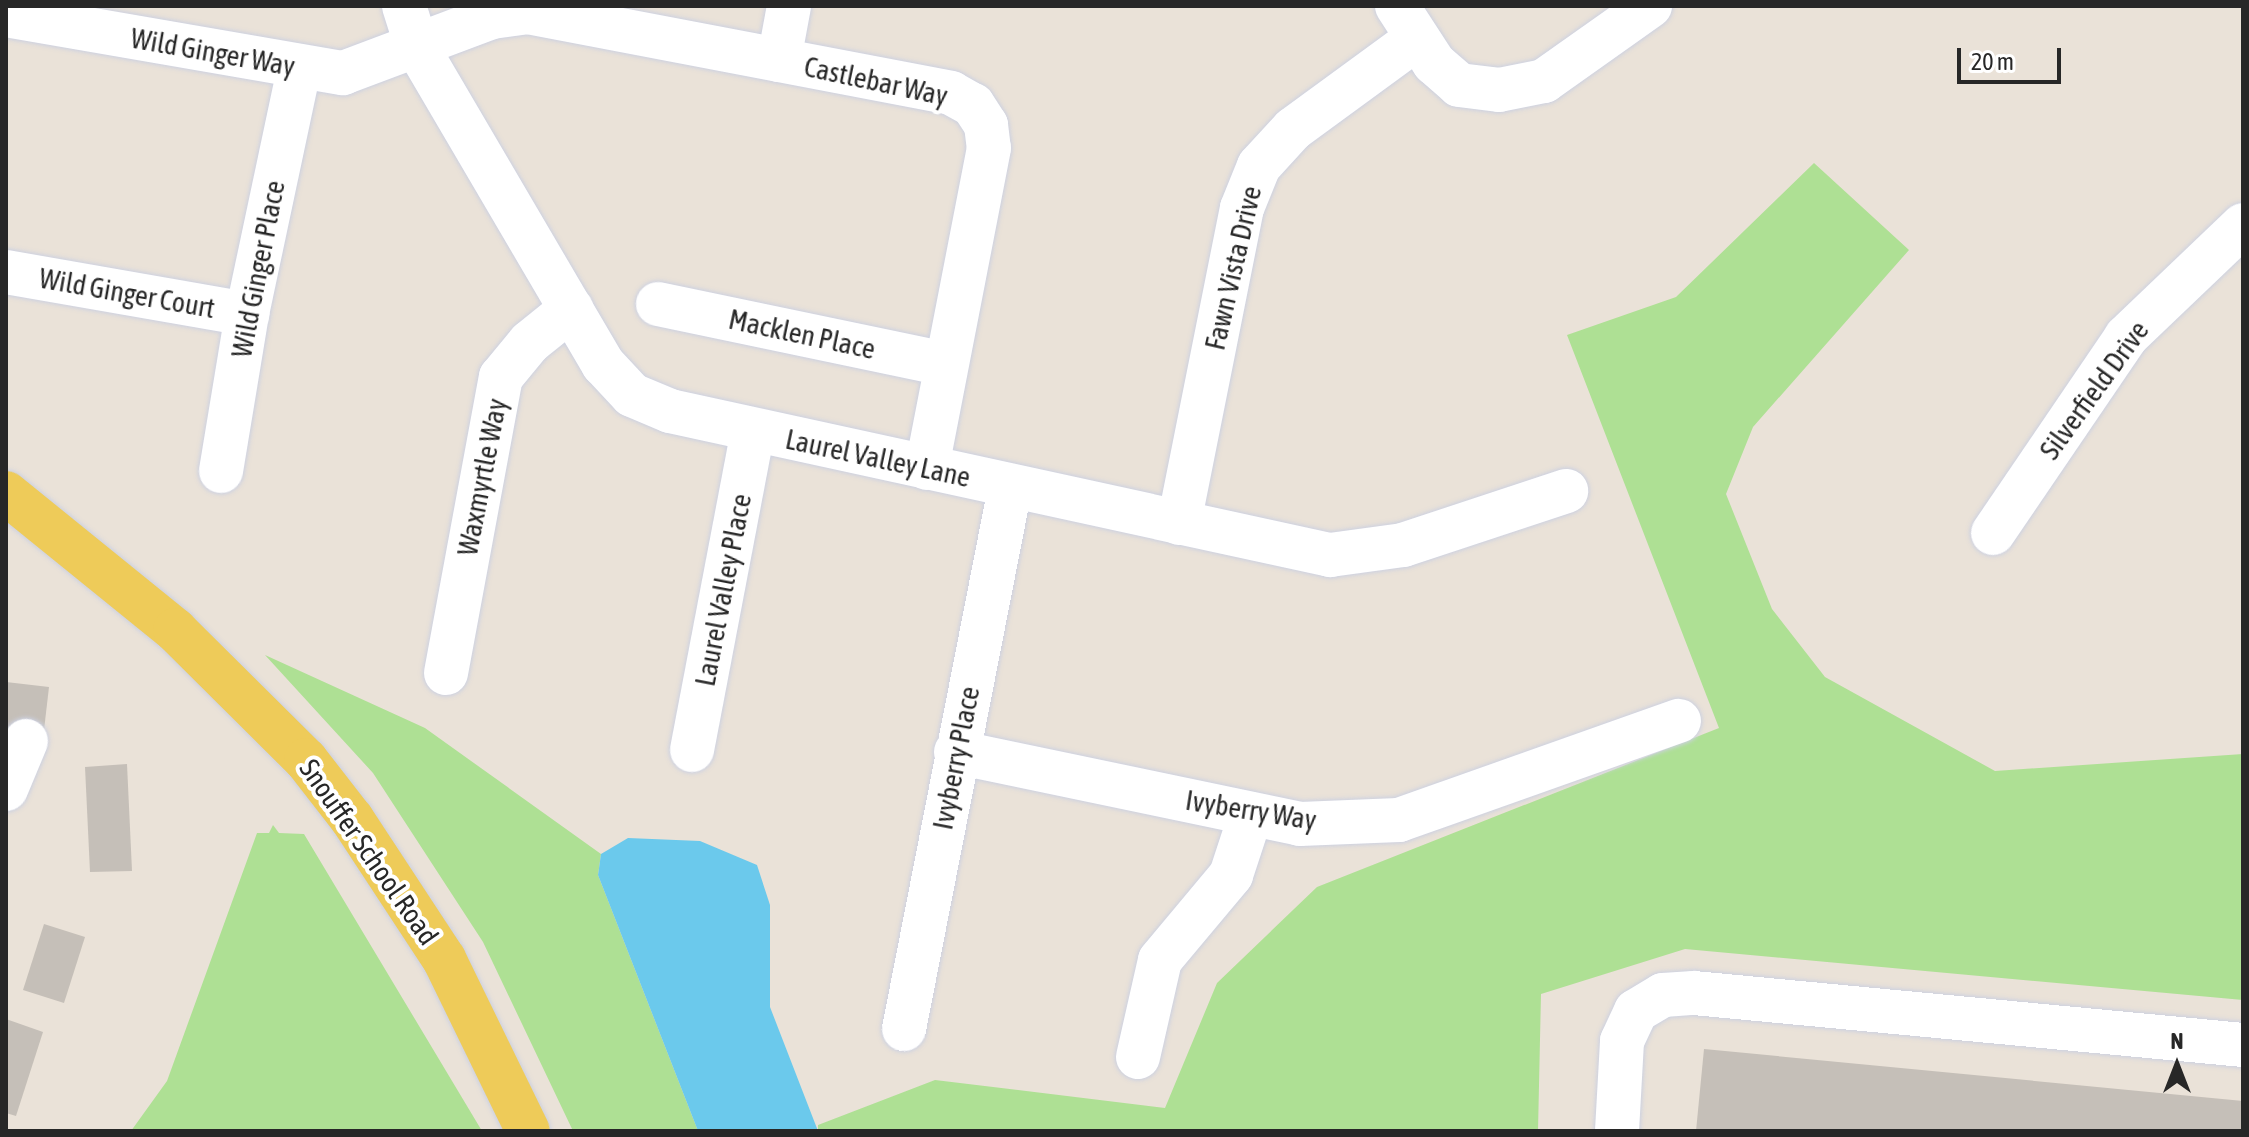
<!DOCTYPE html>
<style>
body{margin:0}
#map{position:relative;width:2249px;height:1137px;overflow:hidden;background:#eae2d8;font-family:"Asap Condensed",sans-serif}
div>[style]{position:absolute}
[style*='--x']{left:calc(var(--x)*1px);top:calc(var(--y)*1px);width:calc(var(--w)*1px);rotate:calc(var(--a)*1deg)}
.green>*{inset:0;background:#aee094}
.water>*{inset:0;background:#6bc9ec}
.building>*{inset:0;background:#c5bfb8}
.roads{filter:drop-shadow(0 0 2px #cdd1e0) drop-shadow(0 0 2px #cdd1e0)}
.minor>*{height:44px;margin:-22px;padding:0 22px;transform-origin:22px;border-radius:22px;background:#fff}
.major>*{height:44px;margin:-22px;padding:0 22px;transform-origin:22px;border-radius:22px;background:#eecb59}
span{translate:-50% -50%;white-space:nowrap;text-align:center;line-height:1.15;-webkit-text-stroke:8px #fff;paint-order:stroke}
.street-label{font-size:28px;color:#272727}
.frame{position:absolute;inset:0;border:8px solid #272727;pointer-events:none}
.north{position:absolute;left:2137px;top:1025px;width:80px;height:80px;-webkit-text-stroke:6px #fff;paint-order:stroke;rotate:0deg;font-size:22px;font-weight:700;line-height:32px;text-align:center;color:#272727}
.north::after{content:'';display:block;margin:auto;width:28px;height:36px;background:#272727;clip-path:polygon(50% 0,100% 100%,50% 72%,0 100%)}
.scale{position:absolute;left:1957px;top:48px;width:104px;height:36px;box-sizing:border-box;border:4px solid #272727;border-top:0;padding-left:10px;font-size:24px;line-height:28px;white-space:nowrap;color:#272727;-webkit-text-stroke:6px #fff;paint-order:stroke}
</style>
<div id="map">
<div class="green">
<i style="clip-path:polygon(1814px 163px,1909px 250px,1753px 427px,1726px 494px,1772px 609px,1825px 677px,1995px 771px,2243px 754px,2243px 1000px,1685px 949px,1541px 994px,1538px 1131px,818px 1131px,818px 1125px,935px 1080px,1165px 1108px,1217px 983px,1317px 887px,1719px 728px,1567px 335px,1676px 297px)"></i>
<i style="clip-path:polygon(265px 655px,425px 728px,601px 854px,598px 875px,698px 1131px,573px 1131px,483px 942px,373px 773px)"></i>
<i style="clip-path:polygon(273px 825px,279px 833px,304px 834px,482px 1131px,131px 1131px,167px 1081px,257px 833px,269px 833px)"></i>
</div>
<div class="water">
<i style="clip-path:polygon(628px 838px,700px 841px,757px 865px,770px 905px,770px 1007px,818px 1131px,698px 1131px,598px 875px,601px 854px)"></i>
</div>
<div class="building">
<i style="clip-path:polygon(6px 682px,49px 687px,44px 730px,6px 726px)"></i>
<i style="clip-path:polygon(127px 764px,132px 871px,90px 872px,85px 767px)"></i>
<i style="clip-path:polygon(44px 924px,85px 937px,64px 1003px,23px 990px)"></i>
<i style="clip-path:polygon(6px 1019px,43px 1032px,16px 1116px,6px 1113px)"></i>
<i style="clip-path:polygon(1704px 1049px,2243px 1101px,2243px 1131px,1696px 1131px)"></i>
</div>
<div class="roads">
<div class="minor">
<i style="--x:404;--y:6;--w:43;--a:72.4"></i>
<i style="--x:417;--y:47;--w:368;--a:59.6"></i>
<i style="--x:603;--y:364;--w:42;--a:46.9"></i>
<i style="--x:632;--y:395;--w:41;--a:22.8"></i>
<i style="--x:670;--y:411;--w:676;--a:12.31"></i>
<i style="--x:1330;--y:555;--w:74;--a:-7.8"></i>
<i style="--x:1403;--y:545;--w:172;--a:-18.3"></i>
<i style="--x:1397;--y:6;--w:68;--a:57"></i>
<i style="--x:1434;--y:63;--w:33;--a:41"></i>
<i style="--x:1459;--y:85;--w:40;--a:7.1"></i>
<i style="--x:1499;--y:90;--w:46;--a:-11.3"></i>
<i style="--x:1544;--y:81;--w:130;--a:-35.3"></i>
<i style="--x:6;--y:15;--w:342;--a:9.8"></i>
<i style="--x:343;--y:73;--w:159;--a:-20.6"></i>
<i style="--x:492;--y:17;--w:35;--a:-8"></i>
<i style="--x:527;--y:12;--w:432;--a:10.8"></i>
<i style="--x:951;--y:93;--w:25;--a:29"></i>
<i style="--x:973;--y:105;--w:24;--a:57"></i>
<i style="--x:986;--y:125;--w:23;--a:83"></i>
<i style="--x:989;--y:148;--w:326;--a:101"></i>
<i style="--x:779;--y:60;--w:55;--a:-79.5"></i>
<i style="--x:6;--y:272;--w:245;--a:9.9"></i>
<i style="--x:658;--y:304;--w:294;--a:11.8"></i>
<i style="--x:221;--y:471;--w:159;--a:-80.6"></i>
<i style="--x:247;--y:314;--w:250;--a:-78"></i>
<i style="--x:1179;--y:523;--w:321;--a:-78.7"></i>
<i style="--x:1242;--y:208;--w:45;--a:-68"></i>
<i style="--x:1259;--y:166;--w:50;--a:-47.4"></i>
<i style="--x:1293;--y:129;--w:152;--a:-36.2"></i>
<i style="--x:1993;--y:533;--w:237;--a:-55.8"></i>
<i style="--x:2126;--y:337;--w:162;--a:-43.7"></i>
<i style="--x:446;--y:673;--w:301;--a:-79.5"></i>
<i style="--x:501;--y:377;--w:45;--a:-50.4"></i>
<i style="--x:530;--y:342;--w:53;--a:-38.8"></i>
<i style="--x:692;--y:750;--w:325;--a:-79.2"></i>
<i style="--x:956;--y:752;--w:351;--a:11.8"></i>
<i style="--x:1300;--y:824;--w:99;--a:-2.3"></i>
<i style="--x:1399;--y:820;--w:297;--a:-19.5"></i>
<i style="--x:6;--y:789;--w:52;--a:-67.4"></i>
<i style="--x:904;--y:1029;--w:551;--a:-78.91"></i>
<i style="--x:1138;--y:1057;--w:99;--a:-77.2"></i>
<i style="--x:1160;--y:960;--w:111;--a:-50.1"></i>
<i style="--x:1231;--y:875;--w:64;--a:-71.8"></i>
<i style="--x:1617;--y:1131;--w:90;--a:-86.8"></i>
<i style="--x:1622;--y:1041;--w:33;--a:-65"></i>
<i style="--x:1636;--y:1011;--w:31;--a:-31"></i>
<i style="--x:1663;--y:995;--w:31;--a:-4"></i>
<i style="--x:1694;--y:993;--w:551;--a:5.41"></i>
</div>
<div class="major">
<i style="--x:6;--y:493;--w:218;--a:39"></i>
<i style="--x:175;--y:630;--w:185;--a:44.8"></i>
<i style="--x:306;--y:760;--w:75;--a:52.1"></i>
<i style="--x:352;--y:819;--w:168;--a:56.7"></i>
<i style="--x:444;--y:959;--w:191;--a:64"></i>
</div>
</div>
<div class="street-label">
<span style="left:213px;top:52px;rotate:10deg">Wild Ginger Way</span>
<span style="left:876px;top:81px;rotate:12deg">Castlebar Way</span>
<span style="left:1233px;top:268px;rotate:-77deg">Fawn Vista Drive</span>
<span style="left:258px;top:269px;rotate:-79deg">Wild Ginger Place</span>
<span style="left:127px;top:293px;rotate:10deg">Wild Ginger Court</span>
<span style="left:802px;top:334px;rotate:12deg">Macklen Place</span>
<span style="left:2094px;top:390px;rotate:-54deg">Silverfield Drive</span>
<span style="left:878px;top:458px;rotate:12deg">Laurel Valley Lane</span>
<span style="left:482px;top:477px;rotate:-79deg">Waxmyrtle Way</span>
<span style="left:723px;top:590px;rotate:-79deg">Laurel Valley Place</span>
<span style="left:956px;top:758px;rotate:-79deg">Ivyberry Place</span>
<span style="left:1251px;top:810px;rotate:9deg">Ivyberry Way</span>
<span style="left:369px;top:852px;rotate:55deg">Snouffer School Road</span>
</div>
<div class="frame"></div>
<div class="north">N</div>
<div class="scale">20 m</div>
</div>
